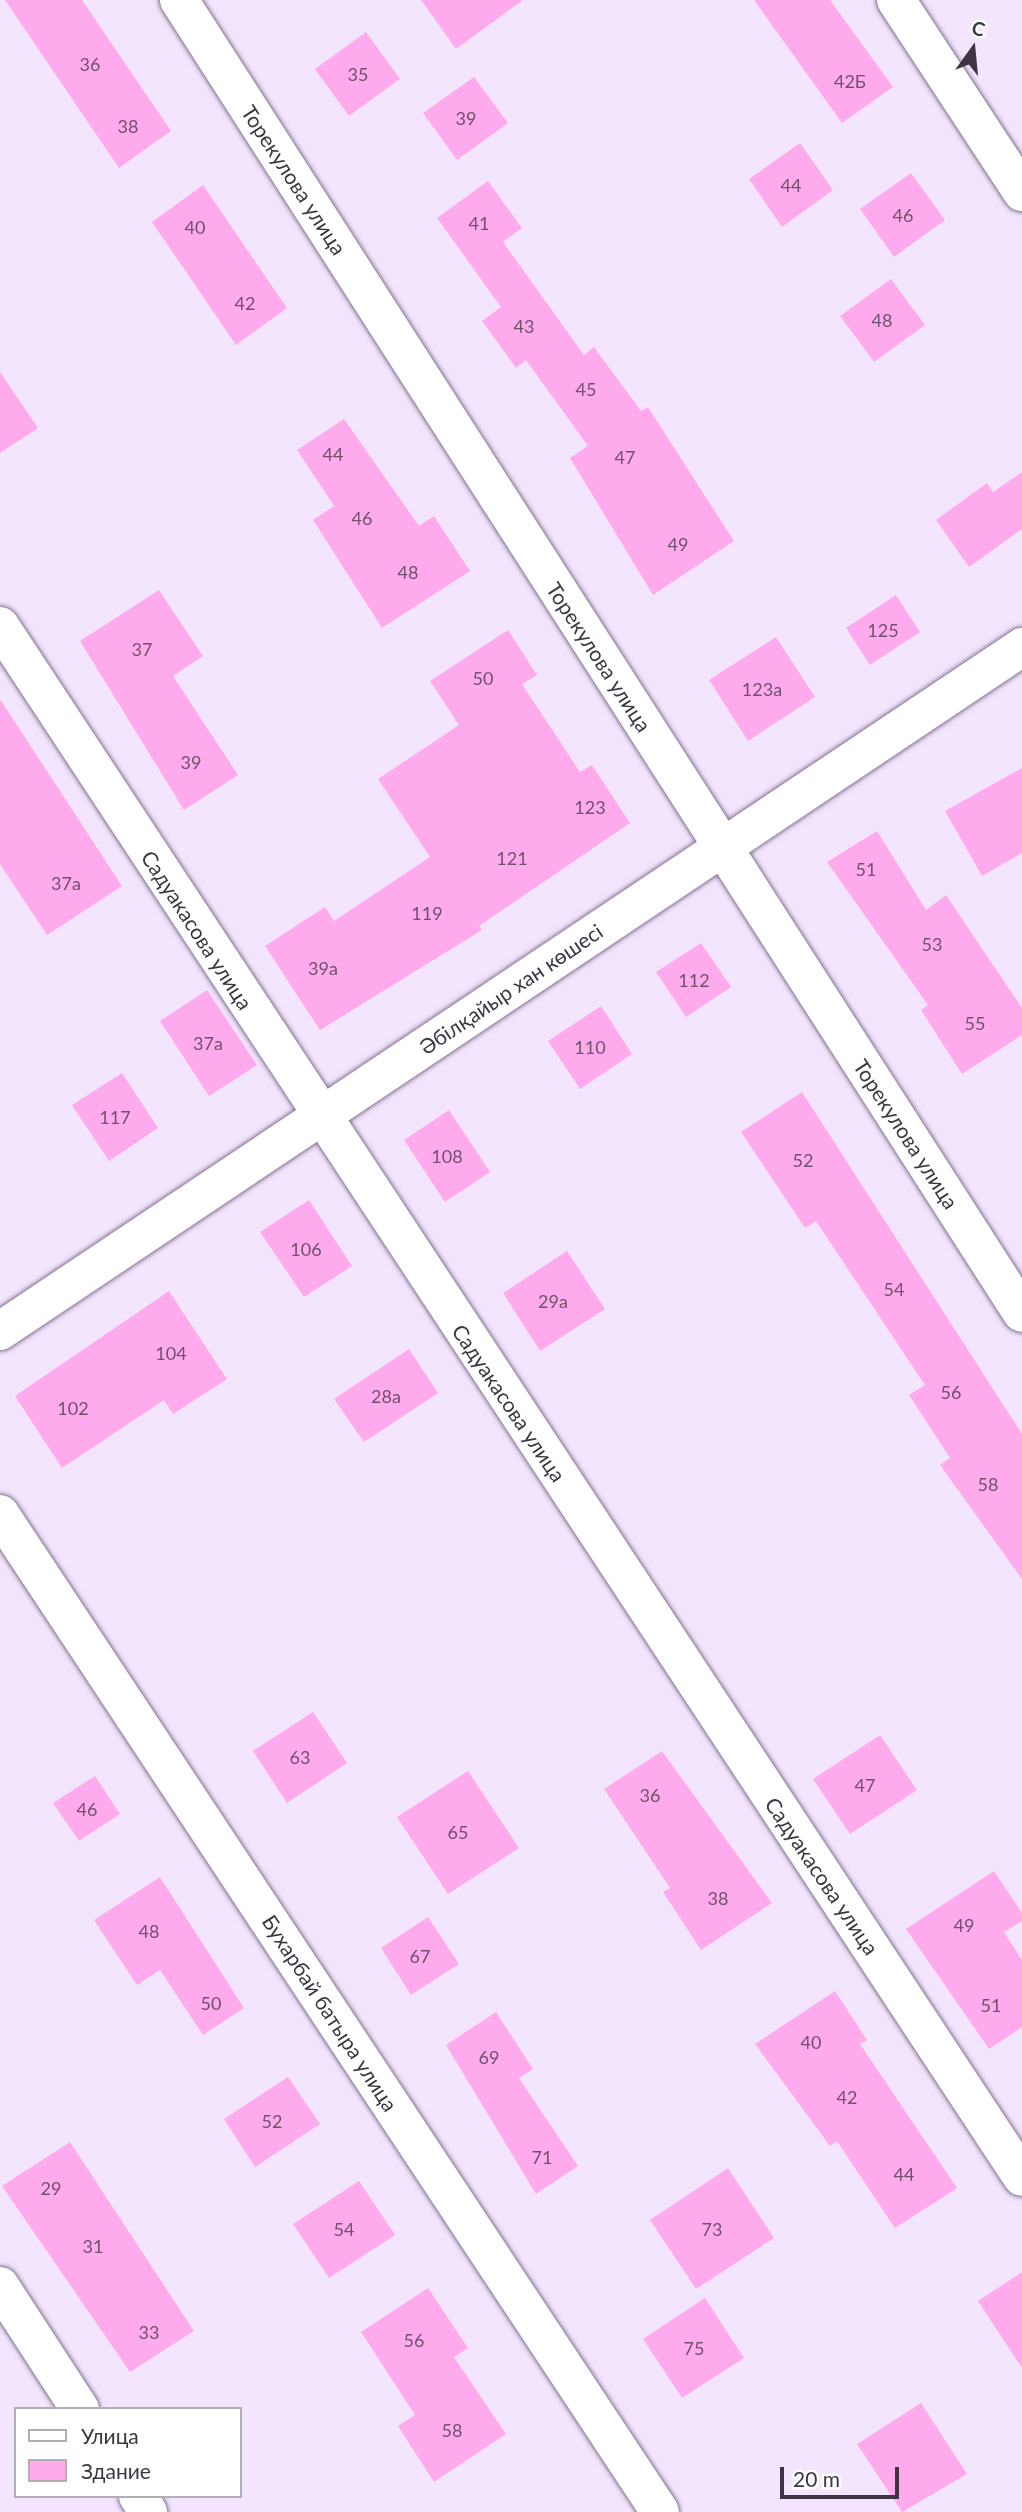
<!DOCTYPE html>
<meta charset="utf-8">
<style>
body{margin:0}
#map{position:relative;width:1022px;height:2512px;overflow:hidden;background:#f3e5fe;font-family:Lato,sans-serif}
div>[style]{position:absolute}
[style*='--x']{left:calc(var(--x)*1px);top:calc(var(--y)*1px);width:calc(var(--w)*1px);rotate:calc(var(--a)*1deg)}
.building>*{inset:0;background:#ffaaec}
.roads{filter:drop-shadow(0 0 2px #83738f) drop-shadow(0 0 2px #83738f)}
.street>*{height:38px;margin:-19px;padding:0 19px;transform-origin:19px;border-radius:19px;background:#fff}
span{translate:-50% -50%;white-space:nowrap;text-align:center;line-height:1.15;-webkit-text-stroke:5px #fff;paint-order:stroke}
.number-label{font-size:18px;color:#6e536c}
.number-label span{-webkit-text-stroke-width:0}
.street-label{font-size:21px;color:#3d3642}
.legend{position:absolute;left:14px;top:2407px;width:228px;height:91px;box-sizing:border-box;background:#fff;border:2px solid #b1afb3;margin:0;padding:9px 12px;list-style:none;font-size:21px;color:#3d3642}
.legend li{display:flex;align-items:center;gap:14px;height:35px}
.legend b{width:35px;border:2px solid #b1afb3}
.north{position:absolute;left:938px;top:14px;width:70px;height:70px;-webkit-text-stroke:5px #fff;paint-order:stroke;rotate:15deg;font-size:19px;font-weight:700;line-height:28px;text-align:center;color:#3d3642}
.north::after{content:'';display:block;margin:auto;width:24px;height:32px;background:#3d3642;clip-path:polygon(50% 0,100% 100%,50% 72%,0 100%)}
.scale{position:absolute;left:780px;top:2467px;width:119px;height:32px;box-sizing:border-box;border:4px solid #3d3642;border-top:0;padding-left:9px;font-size:21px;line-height:24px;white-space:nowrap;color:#3d3642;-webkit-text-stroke:5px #fff;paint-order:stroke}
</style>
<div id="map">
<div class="building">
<i style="clip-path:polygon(5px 0,82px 0,171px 131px,119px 168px)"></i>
<i style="clip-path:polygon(421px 0,523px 0,456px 49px)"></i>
<i style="clip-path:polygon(754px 0,830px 0,893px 87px,842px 123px)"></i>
<i style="clip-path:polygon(366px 32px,400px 79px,349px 116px,315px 69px)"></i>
<i style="clip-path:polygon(474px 77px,508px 123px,457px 160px,423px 113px)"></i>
<i style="clip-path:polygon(800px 143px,833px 190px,782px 227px,749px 179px)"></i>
<i style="clip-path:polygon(911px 173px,945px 220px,894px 257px,860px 209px)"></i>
<i style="clip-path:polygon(488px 181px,522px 228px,503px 242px,584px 355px,594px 347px,641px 411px,648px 407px,734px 541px,653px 595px,570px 458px,588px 446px,526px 360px,516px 368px,482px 321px,501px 307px,437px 218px)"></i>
<i style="clip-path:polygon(203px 185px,287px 308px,236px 345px,152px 222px)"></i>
<i style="clip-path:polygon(891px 279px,925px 325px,874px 362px,840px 316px)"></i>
<i style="clip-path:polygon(0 372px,38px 428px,0 453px)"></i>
<i style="clip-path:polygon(344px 419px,419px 526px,434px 516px,470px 571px,382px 628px,313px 520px,334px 506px,297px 450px)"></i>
<i style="clip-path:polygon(1022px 472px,1022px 529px,969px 567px,936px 520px,987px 483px,993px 492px)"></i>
<i style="clip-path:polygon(159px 590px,203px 656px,173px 676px,238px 775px,184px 810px,80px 641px)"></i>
<i style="clip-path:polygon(896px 595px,920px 632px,870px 665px,846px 628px)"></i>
<i style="clip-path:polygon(508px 630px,537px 675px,522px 684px,580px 772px,592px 765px,630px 823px,479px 926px,482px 930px,320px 1030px,265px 946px,325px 907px,334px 921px,430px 857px,378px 779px,459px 725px,430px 681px)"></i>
<i style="clip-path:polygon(776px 637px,815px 697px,748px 741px,709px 680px)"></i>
<i style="clip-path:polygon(0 699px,122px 886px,47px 935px,0 864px)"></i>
<i style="clip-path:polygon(1022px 768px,1022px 853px,982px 876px,945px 811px)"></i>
<i style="clip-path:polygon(877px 831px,926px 910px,946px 895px,1022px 1008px,1022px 1035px,962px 1074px,921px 1010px,928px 1005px,827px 862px)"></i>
<i style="clip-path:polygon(701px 943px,731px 987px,686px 1017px,656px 972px)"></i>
<i style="clip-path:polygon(207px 990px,257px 1065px,209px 1096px,160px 1021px)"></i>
<i style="clip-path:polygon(601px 1006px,632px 1054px,580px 1089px,548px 1041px)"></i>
<i style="clip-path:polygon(122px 1073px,158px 1128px,109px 1161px,72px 1105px)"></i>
<i style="clip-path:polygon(802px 1092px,1022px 1434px,1022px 1579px,940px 1465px,950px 1458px,909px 1395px,925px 1385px,816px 1221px,805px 1228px,741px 1132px)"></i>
<i style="clip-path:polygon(449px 1110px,490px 1172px,445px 1202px,404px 1140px)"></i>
<i style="clip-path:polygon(309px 1200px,352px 1266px,304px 1297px,260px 1232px)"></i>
<i style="clip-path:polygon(567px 1251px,605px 1309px,540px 1351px,503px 1293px)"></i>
<i style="clip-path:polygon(169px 1291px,227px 1379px,173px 1414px,164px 1400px,62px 1468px,15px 1396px)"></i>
<i style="clip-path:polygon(409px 1349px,438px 1393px,364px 1442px,334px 1399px)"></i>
<i style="clip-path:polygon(313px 1712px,347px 1763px,287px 1803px,253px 1751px)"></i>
<i style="clip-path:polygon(880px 1735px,917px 1790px,850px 1834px,813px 1779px)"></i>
<i style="clip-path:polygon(662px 1751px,772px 1903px,701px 1950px,663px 1892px,670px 1888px,604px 1789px)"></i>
<i style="clip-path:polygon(468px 1771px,519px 1848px,448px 1894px,397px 1817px)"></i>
<i style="clip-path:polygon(95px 1776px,120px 1814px,79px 1841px,53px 1803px)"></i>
<i style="clip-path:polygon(994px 1871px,1022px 1913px,1022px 1921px,1004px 1932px,1022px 1960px,1022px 2027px,989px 2049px,906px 1929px)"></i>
<i style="clip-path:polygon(160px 1877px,244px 2008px,203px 2035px,160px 1970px,137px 1985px,94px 1920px)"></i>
<i style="clip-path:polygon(428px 1917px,459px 1964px,411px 1995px,381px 1948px)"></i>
<i style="clip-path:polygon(835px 1991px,867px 2040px,860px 2044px,957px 2188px,895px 2228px,837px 2141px,830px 2146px,755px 2044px)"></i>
<i style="clip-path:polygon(496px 2012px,533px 2069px,519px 2078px,578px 2166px,536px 2194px,446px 2045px)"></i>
<i style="clip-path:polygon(288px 2077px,320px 2124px,255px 2167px,224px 2119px)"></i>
<i style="clip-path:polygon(70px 2142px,194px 2331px,130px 2372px,2px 2186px)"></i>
<i style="clip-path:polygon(728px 2168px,774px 2238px,696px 2289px,650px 2220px)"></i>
<i style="clip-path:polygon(359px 2181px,395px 2235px,329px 2278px,293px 2224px)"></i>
<i style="clip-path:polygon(1022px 2272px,1022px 2368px,978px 2301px)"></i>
<i style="clip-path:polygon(428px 2288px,468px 2348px,454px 2357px,506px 2434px,434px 2482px,398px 2426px,415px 2415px,361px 2332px)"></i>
<i style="clip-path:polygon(705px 2298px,744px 2358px,682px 2398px,643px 2339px)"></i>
<i style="clip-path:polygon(921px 2403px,967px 2474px,902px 2512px,857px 2444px)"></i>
</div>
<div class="roads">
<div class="street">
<i style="--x:179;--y:0;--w:1560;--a:57.3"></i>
<i style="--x:896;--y:0;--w:230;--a:56.7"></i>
<i style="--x:0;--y:626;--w:1857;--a:56.62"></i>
<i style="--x:0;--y:1331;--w:1230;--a:-33.79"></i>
<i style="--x:0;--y:1514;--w:1196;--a:56.52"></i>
<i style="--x:0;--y:2286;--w:147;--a:57"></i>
<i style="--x:138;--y:2496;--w:19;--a:58"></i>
</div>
</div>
<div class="number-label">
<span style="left:90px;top:64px">36</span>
<span style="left:358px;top:74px">35</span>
<span style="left:850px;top:81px">42Б</span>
<span style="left:466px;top:118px">39</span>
<span style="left:128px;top:126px">38</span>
<span style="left:791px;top:185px">44</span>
<span style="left:903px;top:215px">46</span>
<span style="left:479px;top:223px">41</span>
<span style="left:195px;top:227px">40</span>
<span style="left:245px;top:303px">42</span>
<span style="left:882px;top:320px">48</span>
<span style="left:524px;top:326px">43</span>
<span style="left:586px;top:389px">45</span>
<span style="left:333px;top:454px">44</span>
<span style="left:625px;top:457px">47</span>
<span style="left:362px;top:518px">46</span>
<span style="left:678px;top:544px">49</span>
<span style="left:408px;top:572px">48</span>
<span style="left:883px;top:630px">125</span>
<span style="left:142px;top:649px">37</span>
<span style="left:483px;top:678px">50</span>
<span style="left:762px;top:689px">123а</span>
<span style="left:191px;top:762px">39</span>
<span style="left:590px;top:807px">123</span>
<span style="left:512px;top:858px">121</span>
<span style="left:866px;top:869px">51</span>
<span style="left:66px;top:883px">37а</span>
<span style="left:427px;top:913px">119</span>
<span style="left:932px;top:944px">53</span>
<span style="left:323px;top:968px">39а</span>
<span style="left:694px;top:980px">112</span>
<span style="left:975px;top:1023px">55</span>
<span style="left:208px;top:1043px">37а</span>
<span style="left:590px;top:1047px">110</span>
<span style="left:115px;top:1117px">117</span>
<span style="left:447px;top:1156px">108</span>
<span style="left:803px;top:1160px">52</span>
<span style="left:306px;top:1249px">106</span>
<span style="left:894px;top:1289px">54</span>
<span style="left:553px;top:1301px">29а</span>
<span style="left:171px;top:1353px">104</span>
<span style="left:951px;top:1392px">56</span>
<span style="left:386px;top:1396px">28а</span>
<span style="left:73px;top:1408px">102</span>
<span style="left:988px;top:1484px">58</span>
<span style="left:300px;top:1757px">63</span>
<span style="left:865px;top:1785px">47</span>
<span style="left:650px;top:1795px">36</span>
<span style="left:87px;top:1809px">46</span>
<span style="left:458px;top:1832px">65</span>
<span style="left:718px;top:1898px">38</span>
<span style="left:964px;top:1925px">49</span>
<span style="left:149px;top:1931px">48</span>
<span style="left:420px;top:1956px">67</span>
<span style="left:211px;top:2003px">50</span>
<span style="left:991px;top:2005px">51</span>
<span style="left:811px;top:2042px">40</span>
<span style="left:489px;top:2057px">69</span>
<span style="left:847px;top:2097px">42</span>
<span style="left:272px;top:2121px">52</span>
<span style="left:542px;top:2157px">71</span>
<span style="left:904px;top:2174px">44</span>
<span style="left:51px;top:2188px">29</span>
<span style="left:344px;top:2229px">54</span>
<span style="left:712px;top:2229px">73</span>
<span style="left:93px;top:2246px">31</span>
<span style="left:149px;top:2332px">33</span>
<span style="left:414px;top:2340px">56</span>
<span style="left:694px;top:2348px">75</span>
<span style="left:452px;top:2430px">58</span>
</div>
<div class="street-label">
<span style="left:294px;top:180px;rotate:57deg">Торекулова улица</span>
<span style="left:599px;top:657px;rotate:57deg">Торекулова улица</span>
<span style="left:197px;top:930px;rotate:57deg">Садуакасова улица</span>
<span style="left:511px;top:989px;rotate:-34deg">Әбілқайыр хан көшесі</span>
<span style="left:906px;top:1134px;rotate:57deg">Торекулова улица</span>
<span style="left:509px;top:1403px;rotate:56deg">Садуакасова улица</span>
<span style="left:822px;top:1876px;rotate:56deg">Садуакасова улица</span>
<span style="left:330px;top:2013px;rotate:57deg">Бухарбай батыра улица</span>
</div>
<ul class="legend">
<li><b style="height:9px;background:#fff"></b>Улица</li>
<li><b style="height:19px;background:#ffaaec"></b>Здание</li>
</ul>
<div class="north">С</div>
<div class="scale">20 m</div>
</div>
